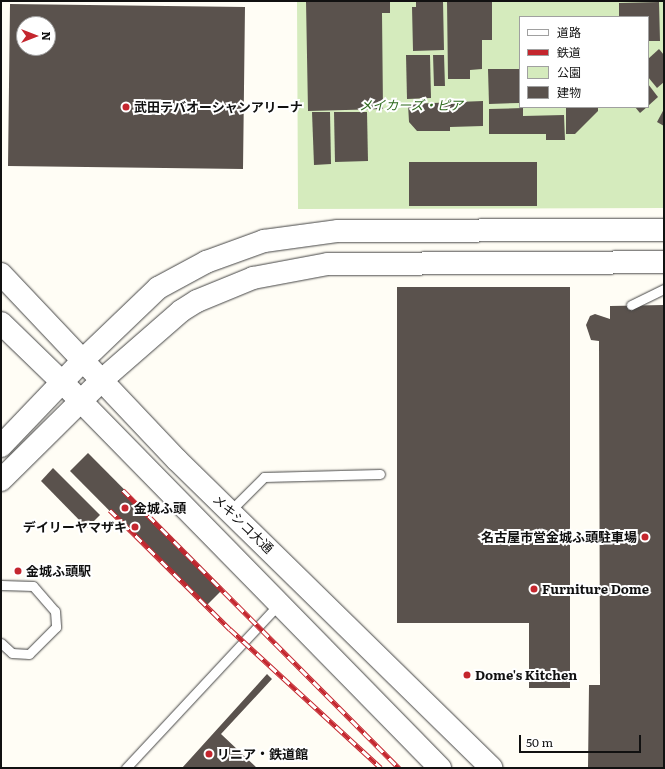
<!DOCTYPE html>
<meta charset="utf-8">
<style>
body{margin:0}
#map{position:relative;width:665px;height:769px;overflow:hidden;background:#fffdf5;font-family:Literata,"Noto Sans JP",serif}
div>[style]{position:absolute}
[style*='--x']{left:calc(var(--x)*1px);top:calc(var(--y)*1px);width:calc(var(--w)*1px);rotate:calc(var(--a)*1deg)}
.green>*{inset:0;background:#d5ebbd}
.building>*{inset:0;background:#5a524d}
.roads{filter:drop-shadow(0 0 1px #444) drop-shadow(0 0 1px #444)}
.service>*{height:9px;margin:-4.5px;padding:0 4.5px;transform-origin:4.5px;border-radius:4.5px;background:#fff}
.tertiary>*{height:22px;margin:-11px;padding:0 11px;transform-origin:11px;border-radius:11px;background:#fff}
.rail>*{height:4.5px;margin-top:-2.25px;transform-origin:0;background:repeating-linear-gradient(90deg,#fff 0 9px,#c4262e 0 18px);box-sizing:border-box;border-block:1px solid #c4262e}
.dots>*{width:11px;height:11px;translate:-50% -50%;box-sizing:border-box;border:2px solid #fff;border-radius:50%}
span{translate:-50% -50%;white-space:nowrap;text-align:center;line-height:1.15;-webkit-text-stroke:4px #fff;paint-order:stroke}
.park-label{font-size:13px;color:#2f6b1f;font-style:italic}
.poi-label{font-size:13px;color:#111;font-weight:700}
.left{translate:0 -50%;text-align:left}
.right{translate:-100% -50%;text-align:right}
.street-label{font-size:13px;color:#111}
.frame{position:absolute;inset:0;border:2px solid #111;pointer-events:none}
.legend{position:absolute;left:519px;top:16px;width:130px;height:92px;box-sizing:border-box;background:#fff;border:1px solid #a0a0a0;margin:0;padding:5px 7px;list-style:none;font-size:12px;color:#111}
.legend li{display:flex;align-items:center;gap:8px;height:20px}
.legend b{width:20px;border:1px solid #a0a0a0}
.north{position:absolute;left:16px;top:16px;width:40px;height:40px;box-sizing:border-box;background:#fff;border:1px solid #a0a0a0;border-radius:50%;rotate:90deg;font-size:11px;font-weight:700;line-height:16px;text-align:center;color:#111}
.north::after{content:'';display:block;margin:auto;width:14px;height:18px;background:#c4262e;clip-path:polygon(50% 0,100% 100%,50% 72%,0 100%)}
.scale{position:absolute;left:519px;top:735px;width:122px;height:18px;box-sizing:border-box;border:2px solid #111;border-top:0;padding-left:5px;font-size:12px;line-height:14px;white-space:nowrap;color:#111;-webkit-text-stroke:3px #fff;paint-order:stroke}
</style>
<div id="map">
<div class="green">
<i style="clip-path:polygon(evenodd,297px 1px,664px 1px,664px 208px,298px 209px,297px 1px,520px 17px,648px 17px,648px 107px,520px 107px,520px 17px)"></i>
</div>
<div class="building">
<i style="clip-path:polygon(306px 1px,390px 1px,390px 13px,382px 13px,383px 109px,308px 111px)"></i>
<i style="clip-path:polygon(416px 1px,443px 1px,444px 50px,413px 51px,412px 7px,416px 7px)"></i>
<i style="clip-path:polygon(447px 1px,492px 1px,492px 40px,482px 40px,482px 69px,470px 70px,470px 79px,448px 79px)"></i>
<i style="clip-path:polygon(659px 2px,660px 41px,648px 41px,648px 17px,619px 17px,619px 3px)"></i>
<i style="clip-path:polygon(evenodd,10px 4px,245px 7px,243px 169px,8px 166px,10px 4px,24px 24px,48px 24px,48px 48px,24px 48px,24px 24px)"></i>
<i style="clip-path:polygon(659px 49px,664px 55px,664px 82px,657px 88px,648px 77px,648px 59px)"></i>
<i style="clip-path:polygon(406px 55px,430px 55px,431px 98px,407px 99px)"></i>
<i style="clip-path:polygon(433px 55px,444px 55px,445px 86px,434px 86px)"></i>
<i style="clip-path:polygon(488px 69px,519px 69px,519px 103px,489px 104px)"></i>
<i style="clip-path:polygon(648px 84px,658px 97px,648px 106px)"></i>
<i style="clip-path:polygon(483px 101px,483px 126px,450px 127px,450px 131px,417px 131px,409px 122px,408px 104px)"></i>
<i style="clip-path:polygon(566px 107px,598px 107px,598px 111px,575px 134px,566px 134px)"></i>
<i style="clip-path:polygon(635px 107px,647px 107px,640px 113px)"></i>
<i style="clip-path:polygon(523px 108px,523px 116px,564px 115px,565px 140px,546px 140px,546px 134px,489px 134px,489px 109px)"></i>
<i style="clip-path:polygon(664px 109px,664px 126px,657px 122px)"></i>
<i style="clip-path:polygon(312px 112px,330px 112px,331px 164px,314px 165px)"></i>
<i style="clip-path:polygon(334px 112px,367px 112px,368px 161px,335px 162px)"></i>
<i style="clip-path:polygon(409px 162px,537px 162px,537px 206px,409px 206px)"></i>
<i style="clip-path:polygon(397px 287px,570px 287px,570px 688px,529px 688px,529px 623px,397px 623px)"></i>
<i style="clip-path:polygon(664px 305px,664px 768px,588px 768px,589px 685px,600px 685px,599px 341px,591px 340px,586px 325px,590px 316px,595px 314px,610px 319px,610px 306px)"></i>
<i style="clip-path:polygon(88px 453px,223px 589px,205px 607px,70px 471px)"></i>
<i style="clip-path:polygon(53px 468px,100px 515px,87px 528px,41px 481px)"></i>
<i style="clip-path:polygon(267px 674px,272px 679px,221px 734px,257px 768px,182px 768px)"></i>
</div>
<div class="roads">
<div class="service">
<i style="--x:631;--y:305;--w:37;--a:-26"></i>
<i style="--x:230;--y:511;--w:48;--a:-45"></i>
<i style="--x:264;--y:477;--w:116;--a:-1.5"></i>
<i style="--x:1;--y:585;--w:32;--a:2"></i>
<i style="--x:33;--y:586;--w:33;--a:49"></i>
<i style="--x:55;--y:611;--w:16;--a:86"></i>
<i style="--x:56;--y:627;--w:38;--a:135"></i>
<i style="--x:29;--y:654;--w:17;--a:-177"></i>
<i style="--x:12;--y:653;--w:15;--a:-138"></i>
<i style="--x:126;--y:768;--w:226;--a:-47"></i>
</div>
<div class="tertiary">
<i style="--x:1;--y:274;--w:256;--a:46.6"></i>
<i style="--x:177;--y:460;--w:440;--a:44.4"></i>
<i style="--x:1;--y:323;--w:86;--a:44.1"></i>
<i style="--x:63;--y:383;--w:539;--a:45.6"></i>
<i style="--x:1;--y:446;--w:120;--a:-46.3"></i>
<i style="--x:84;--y:359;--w:103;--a:-43.8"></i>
<i style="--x:158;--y:288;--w:55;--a:-28.4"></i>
<i style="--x:206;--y:262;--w:62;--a:-19.9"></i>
<i style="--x:264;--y:241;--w:75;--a:-7.7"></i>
<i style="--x:338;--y:231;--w:326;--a:-0.2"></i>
<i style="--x:1;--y:480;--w:142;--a:-44.7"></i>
<i style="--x:102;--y:380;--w:105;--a:-41.1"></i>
<i style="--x:181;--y:311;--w:19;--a:-32"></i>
<i style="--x:197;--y:301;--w:61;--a:-22.3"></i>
<i style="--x:253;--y:278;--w:76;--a:-10.6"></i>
<i style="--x:328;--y:264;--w:336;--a:-0.3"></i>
</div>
</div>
<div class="rail">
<i style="--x:123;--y:490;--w:392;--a:45.2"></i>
<i style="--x:110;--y:510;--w:169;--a:44.8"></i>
<i style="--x:230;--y:629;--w:205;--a:42.6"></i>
</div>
<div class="dots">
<i style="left:126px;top:107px;background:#c4262e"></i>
<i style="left:125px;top:508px;background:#c4262e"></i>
<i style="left:135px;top:527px;background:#c4262e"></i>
<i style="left:645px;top:537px;background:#c4262e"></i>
<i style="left:18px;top:571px;background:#c4262e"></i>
<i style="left:534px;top:589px;background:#c4262e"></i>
<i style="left:467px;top:675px;background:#c4262e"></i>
<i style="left:209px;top:754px;background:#c4262e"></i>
</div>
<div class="park-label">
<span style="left:411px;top:105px">メイカーズ・ピア</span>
</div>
<div class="poi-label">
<span class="left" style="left:134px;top:107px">武田テバオーシャンアリーナ</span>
<span class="left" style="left:134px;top:508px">金城ふ頭</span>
<span class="right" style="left:127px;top:527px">デイリーヤマザキ</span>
<span class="right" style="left:637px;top:537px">名古屋市営金城ふ頭駐車場</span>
<span class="left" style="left:26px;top:571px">金城ふ頭駅</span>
<span class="left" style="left:542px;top:589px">Furniture Dome</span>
<span class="left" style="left:475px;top:675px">Dome's Kitchen</span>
<span class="left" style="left:217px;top:754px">リニア・鉄道館</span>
</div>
<div class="street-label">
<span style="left:243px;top:524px;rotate:44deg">メキシコ大通</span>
</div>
<div class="frame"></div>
<ul class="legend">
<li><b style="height:5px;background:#fff"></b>道路</li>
<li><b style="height:5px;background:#c4262e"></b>鉄道</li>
<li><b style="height:11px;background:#d5ebbd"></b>公園</li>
<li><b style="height:11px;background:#5a524d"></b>建物</li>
</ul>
<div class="north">N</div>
<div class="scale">50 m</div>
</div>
